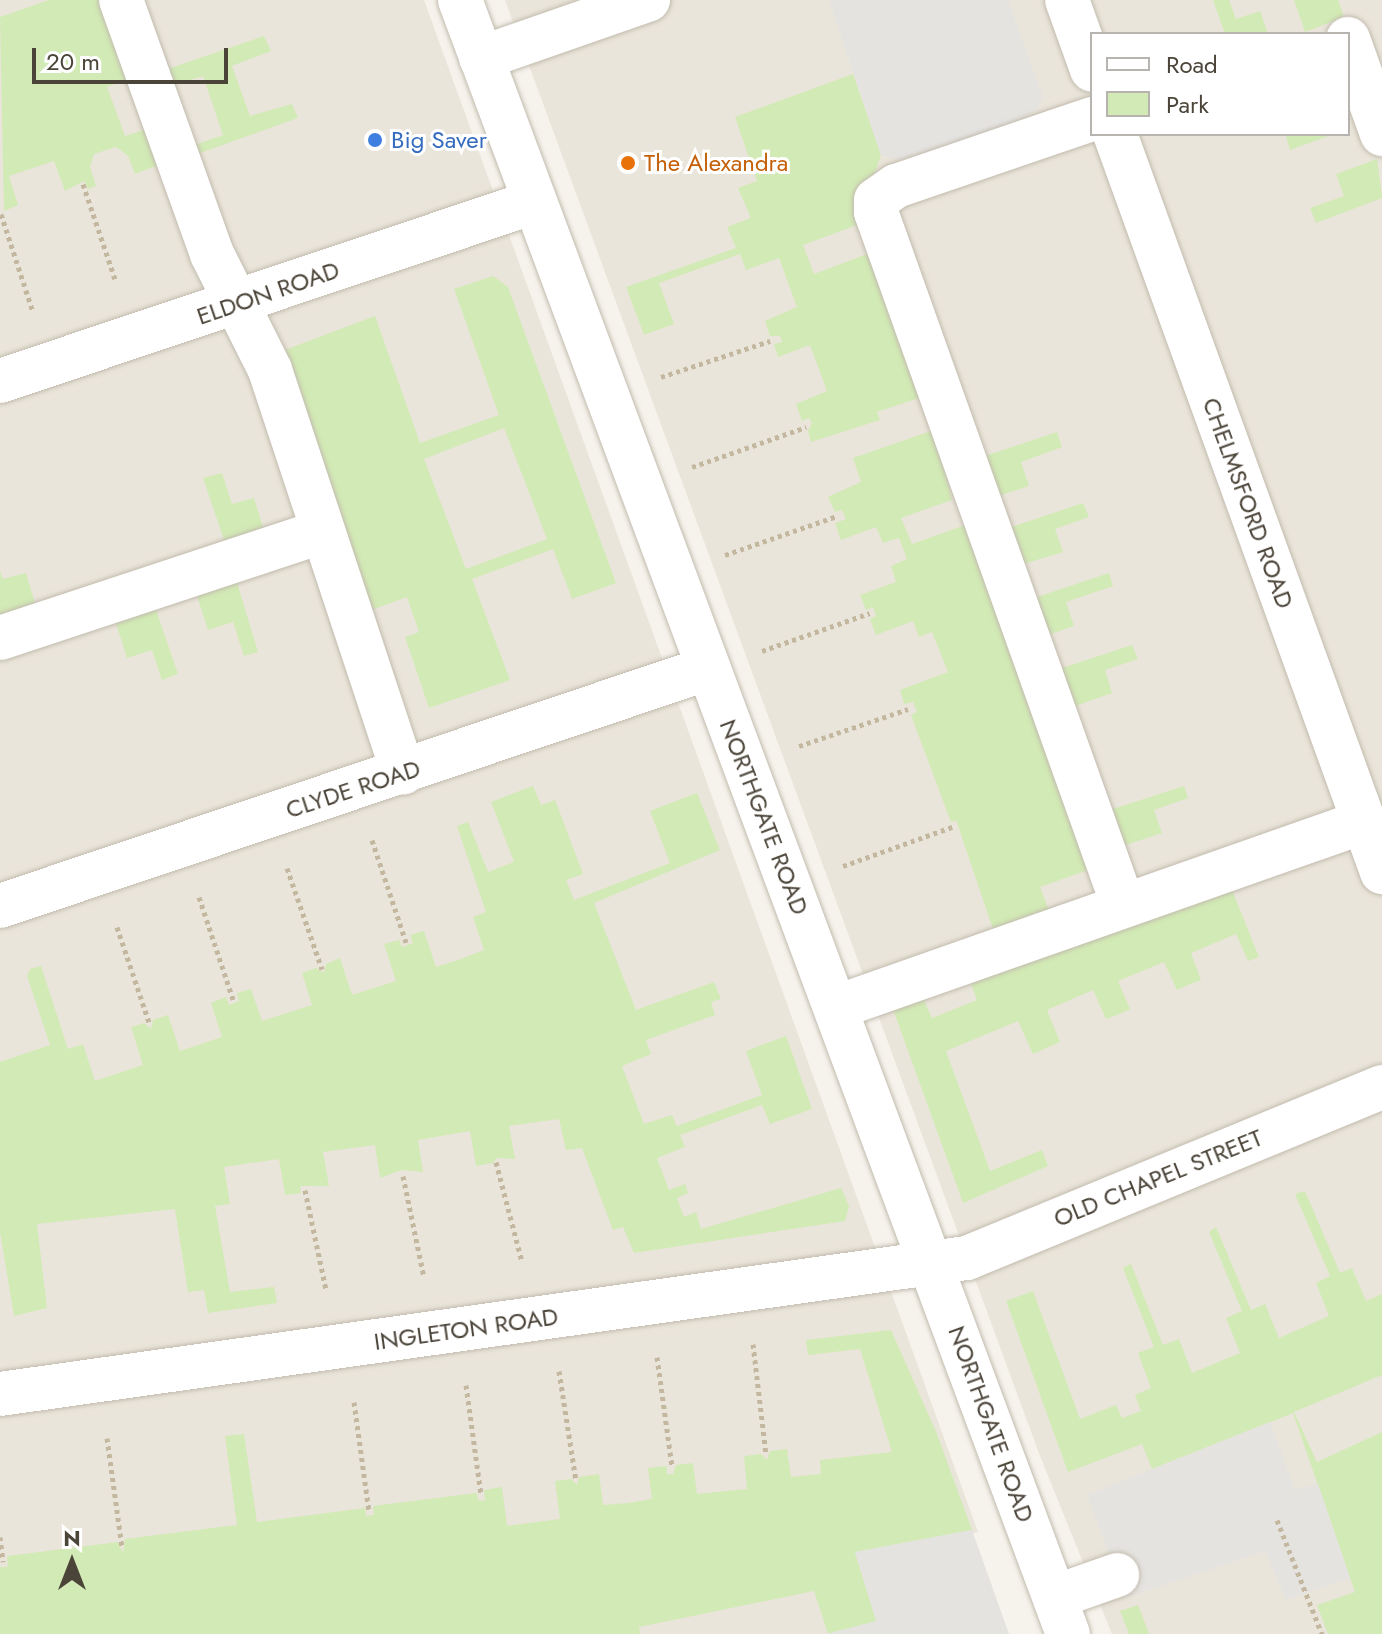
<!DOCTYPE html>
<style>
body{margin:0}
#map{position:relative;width:1382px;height:1634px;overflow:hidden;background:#f6f3ec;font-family:Jost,sans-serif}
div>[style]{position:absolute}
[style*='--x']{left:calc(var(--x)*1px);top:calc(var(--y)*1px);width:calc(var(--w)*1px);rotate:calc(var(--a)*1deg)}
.residential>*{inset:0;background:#eae5da}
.green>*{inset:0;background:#d2eab5}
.parking>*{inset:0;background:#e5e3e0}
.path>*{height:5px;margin-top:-2.5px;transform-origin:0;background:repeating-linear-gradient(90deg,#c4b79f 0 4px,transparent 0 8px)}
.roads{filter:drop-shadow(0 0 2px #c2bbae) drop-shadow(0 0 2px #c2bbae)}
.minor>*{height:44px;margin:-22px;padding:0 22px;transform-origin:22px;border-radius:22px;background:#fff}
.dots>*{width:22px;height:22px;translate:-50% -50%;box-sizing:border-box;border:4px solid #fff;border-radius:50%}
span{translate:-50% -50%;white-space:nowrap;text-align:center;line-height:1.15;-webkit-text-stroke:6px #fff;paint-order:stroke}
.shop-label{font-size:24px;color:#366cbe}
.left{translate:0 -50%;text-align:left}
.food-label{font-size:24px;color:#c56008}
.street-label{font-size:24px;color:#4b4439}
.legend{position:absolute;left:1090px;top:32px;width:260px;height:104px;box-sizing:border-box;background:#fff;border:2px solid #b7b4b0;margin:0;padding:10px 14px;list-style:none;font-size:24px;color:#4b4439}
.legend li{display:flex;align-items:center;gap:16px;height:40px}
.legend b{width:40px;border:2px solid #b7b4b0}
.north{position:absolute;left:32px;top:1522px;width:80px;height:80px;-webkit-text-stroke:6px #fff;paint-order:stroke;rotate:0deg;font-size:22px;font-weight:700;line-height:32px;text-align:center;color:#4b4439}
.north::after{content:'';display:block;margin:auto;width:28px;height:36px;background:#4b4439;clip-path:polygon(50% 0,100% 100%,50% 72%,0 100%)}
.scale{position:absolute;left:32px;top:48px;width:196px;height:36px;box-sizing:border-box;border:4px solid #4b4439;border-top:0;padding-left:10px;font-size:24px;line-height:28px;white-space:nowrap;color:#4b4439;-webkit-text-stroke:6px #fff;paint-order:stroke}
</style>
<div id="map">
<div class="residential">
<i style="clip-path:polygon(0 0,424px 0,978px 1532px,852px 1562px,873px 1634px,0 1634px)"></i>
<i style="clip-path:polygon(evenodd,505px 0,1382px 0,1382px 1634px,1112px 1634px,1040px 1456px,505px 0,1092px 34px,1348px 34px,1348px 134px,1092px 134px,1092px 34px)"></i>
</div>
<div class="green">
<i style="clip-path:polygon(49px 0,109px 0,136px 76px,107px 87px,125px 136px,153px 127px,161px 164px,135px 174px,128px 156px,116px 147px,94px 154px,90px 167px,96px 186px,88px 189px,84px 181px,65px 191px,54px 161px,9px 176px,18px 205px,4px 211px,0 17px)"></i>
<i style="clip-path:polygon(1213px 0,1229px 0,1236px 19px,1260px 11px,1268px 34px,1225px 34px)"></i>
<i style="clip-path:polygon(1294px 0,1338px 0,1344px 17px,1305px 32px)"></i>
<i style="clip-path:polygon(264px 36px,271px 51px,232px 66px,250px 116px,292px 104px,298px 118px,192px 156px,189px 147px,223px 135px,203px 76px,168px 87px,162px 71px)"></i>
<i style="clip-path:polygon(853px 74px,881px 155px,857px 225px,803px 245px,814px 274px,875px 251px,922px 397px,877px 412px,880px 420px,811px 442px,808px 431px,812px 423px,809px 418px,802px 421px,796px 404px,827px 391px,810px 345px,778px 357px,774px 344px,782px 342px,780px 336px,770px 336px,765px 321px,797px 307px,779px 258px,746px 270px,740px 254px,659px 283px,674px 324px,644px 335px,626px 287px,736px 248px,727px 227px,751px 218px,738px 188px,757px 181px,735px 117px)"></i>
<i style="clip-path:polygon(1293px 134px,1334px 134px,1290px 150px,1286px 136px)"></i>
<i style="clip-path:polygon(1377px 159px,1382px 198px,1316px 223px,1310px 208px,1344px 196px,1336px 174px)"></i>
<i style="clip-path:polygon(evenodd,493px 276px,508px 287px,616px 583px,572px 599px,553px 549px,472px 579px,510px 680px,429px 708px,405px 637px,419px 632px,407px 597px,363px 613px,277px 353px,375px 316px,420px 443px,499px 415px,454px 289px,493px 276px,504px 428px,547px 539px,466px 569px,424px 459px,504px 428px)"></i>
<i style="clip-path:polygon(934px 430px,952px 500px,901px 518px,912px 544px,971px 523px,1094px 868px,1040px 887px,1051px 916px,995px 935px,956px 820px,951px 822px,911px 715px,917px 712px,913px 702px,904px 704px,900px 690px,948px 672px,932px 632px,919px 637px,913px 621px,876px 635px,870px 619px,876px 616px,873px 607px,866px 610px,860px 595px,896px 582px,891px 566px,907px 559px,899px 538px,883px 543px,876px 527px,841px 540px,835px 523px,846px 519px,842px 510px,835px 512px,828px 497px,861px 482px,853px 458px)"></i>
<i style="clip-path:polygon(1057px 432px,1062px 447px,1021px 462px,1029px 486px,995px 497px,982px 457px)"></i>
<i style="clip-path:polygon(222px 473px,232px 504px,254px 498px,266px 537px,227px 549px,203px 478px)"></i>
<i style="clip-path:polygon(1083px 503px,1089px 517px,1055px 529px,1063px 552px,1020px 565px,1006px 529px)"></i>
<i style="clip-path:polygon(0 571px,3px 579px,26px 573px,37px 610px,0 623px)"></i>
<i style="clip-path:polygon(1109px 573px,1113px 586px,1066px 602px,1074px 626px,1045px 636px,1031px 599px)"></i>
<i style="clip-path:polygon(235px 576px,258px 652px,244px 656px,233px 622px,208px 630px,195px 590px)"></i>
<i style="clip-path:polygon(154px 604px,178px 674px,162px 680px,152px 650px,127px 658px,114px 617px)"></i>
<i style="clip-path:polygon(1132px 645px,1138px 659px,1105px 670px,1112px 693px,1070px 708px,1056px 670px)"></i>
<i style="clip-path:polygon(533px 786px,541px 805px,555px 800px,583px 874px,566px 880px,574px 900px,670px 863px,650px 811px,697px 793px,720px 850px,594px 903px,636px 1010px,714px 982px,721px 999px,711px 1002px,715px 1015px,646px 1040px,651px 1054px,622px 1066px,644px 1124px,672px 1115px,677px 1126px,762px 1095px,746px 1051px,786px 1036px,812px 1109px,770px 1124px,762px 1105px,680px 1135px,685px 1147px,657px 1158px,669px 1190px,685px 1184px,688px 1193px,677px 1198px,684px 1217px,696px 1212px,701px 1229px,841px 1188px,849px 1206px,845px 1221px,634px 1253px,623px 1227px,613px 1230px,582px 1148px,566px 1150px,559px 1119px,509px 1126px,515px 1159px,496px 1158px,493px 1163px,476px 1166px,470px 1131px,418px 1140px,423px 1172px,402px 1170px,380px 1178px,375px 1145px,323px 1152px,329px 1186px,300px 1186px,301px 1193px,285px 1195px,279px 1159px,224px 1167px,230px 1204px,215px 1206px,230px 1292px,274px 1287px,277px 1303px,208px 1313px,204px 1290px,188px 1292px,175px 1209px,37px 1224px,47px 1308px,14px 1316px,0 1232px,0 1062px,50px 1045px,27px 976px,30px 969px,41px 966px,68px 1049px,83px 1044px,95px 1081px,143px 1065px,131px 1027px,144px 1023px,151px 1029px,153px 1020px,168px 1015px,180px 1051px,222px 1037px,211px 1003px,226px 997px,229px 1005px,239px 1001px,237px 993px,251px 989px,262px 1021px,312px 1005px,302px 973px,316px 968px,324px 973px,326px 964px,340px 958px,352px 995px,396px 981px,384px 944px,399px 940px,402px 947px,413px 943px,410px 935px,424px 931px,436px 967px,461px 959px,484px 950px,473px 917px,486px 912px,457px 826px,468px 822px,488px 872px,514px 862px,491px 802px)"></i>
<i style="clip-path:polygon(1184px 786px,1188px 798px,1154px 810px,1162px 833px,1120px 847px,1107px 811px)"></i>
<i style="clip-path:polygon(1228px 880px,1259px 957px,1248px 961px,1236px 934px,1191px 953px,1201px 980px,1188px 985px,1177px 990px,1164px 962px,1118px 981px,1130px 1009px,1117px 1015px,1106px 1019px,1093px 990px,1047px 1010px,1060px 1042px,1033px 1054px,1018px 1021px,946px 1051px,990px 1171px,1042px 1150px,1048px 1166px,963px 1203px,890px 1001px,920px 991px,932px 1018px,977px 1000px,967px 973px)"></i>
<i style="clip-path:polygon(1305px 1191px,1340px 1273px,1352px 1268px,1366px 1301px,1382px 1294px,1382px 1375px,1294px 1412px,1317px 1462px,1382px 1432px,1382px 1634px,1328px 1634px,1317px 1605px,1355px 1592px,1293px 1413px,1152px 1469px,1142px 1444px,1068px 1472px,1006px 1301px,1033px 1291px,1080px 1419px,1116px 1405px,1122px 1418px,1141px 1411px,1135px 1395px,1151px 1388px,1138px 1353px,1154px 1347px,1123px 1268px,1126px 1266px,1131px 1264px,1163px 1345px,1179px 1339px,1192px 1373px,1240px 1353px,1226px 1318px,1242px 1311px,1209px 1232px,1216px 1227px,1251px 1310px,1265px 1304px,1279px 1338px,1329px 1316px,1316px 1283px,1330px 1276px,1295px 1194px)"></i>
<i style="clip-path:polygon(891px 1330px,937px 1434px,972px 1530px,855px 1552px,877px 1622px,828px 1634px,814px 1591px,639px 1627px,640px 1634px,0 1634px,0 1567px,8px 1567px,7px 1556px,118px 1542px,123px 1553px,125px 1539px,237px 1525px,225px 1436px,244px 1434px,257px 1522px,365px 1508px,366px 1516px,374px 1515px,373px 1506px,477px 1493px,478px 1500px,485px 1501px,484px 1490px,502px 1487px,507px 1526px,560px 1519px,555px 1481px,571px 1479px,577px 1485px,579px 1477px,599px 1474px,603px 1505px,628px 1503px,652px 1499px,648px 1468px,667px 1466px,667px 1474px,673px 1474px,676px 1465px,693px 1463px,697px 1494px,747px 1489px,744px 1456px,761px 1454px,767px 1460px,770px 1451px,787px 1449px,791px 1477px,821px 1474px,820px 1460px,892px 1452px,860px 1349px,808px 1355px,806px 1340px)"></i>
<i style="clip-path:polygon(1138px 1605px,1149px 1634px,1129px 1634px,1120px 1611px)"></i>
</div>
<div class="parking">
<i style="clip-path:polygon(829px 0,1008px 0,1043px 97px,1038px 108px,1025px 118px,926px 154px,899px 160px,881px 155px)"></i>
<i style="clip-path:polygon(1270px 1422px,1295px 1490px,1318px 1484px,1350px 1578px,1286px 1600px,1265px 1551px,1126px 1598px,1087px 1495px)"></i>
<i style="clip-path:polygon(972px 1530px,1009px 1634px,826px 1634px,876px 1621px,855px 1552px)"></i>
</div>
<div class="path">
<i style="--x:83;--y:184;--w:103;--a:71.4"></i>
<i style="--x:1;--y:214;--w:103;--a:71.9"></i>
<i style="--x:661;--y:377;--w:115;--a:-18.3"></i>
<i style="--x:692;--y:467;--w:121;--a:-19.3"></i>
<i style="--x:725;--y:555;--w:119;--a:-19.2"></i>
<i style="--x:762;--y:651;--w:114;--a:-19.4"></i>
<i style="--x:799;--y:746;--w:115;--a:-18.7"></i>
<i style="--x:372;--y:840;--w:108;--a:71.6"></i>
<i style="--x:843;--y:866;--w:116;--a:-19.7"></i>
<i style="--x:287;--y:868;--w:107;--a:70.9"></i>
<i style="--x:199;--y:897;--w:108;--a:71.6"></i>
<i style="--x:117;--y:927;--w:103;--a:71.4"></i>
<i style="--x:496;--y:1162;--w:103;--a:75.4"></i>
<i style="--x:403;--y:1176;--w:103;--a:78.3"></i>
<i style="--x:305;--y:1190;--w:102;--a:78.1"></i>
<i style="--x:753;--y:1344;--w:112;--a:83.3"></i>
<i style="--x:657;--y:1357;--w:111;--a:82.2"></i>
<i style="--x:559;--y:1371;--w:111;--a:81.2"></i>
<i style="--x:466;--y:1385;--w:111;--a:82.2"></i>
<i style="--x:354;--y:1402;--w:110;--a:82.2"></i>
<i style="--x:107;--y:1438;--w:110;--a:82.2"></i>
<i style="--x:1277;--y:1520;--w:123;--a:68.5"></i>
<i style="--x:0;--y:1537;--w:25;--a:83"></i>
</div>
<div class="roads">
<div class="minor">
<i style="--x:121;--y:0;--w:270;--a:70.3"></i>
<i style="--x:212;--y:254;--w:130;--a:63.4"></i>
<i style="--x:270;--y:370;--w:424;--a:71.7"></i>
<i style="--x:460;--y:0;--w:1743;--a:69.59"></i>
<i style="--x:1067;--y:0;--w:74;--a:70.3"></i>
<i style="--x:1348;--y:39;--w:101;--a:70.3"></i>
<i style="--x:481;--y:58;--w:177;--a:-19.2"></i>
<i style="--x:1092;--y:119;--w:207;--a:161.1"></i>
<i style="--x:896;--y:186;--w:24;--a:145"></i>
<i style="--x:876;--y:200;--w:12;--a:90"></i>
<i style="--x:876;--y:212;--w:736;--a:70.38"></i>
<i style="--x:1115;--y:134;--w:785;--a:70.11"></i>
<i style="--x:0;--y:381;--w:563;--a:-18.53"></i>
<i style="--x:0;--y:638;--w:340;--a:-18.3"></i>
<i style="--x:0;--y:906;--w:745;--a:-18.56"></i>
<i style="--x:837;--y:1007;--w:558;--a:-19.38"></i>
<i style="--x:0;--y:1394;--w:977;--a:-8.01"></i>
<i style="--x:967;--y:1258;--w:449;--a:-22.4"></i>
<i style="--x:1055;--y:1597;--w:66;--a:-19.5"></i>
</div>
</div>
<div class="dots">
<i style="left:375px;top:140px;background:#3f7fe0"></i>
<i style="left:628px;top:163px;background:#e8710a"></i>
</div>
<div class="shop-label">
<span class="left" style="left:391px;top:140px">Big Saver</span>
</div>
<div class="food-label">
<span class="left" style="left:644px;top:163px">The Alexandra</span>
</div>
<div class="street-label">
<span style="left:268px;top:293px;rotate:-19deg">ELDON ROAD</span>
<span style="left:1248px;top:503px;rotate:70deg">CHELMSFORD ROAD</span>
<span style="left:353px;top:789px;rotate:-18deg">CLYDE ROAD</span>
<span style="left:764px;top:817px;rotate:69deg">NORTHGATE ROAD</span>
<span style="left:1158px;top:1178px;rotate:-22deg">OLD CHAPEL STREET</span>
<span style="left:466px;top:1329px;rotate:-8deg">INGLETON ROAD</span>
<span style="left:991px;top:1424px;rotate:70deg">NORTHGATE ROAD</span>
</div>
<ul class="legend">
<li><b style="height:10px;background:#fff"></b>Road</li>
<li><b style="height:22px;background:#d2eab5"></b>Park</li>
</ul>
<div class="north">N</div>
<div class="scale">20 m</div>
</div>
